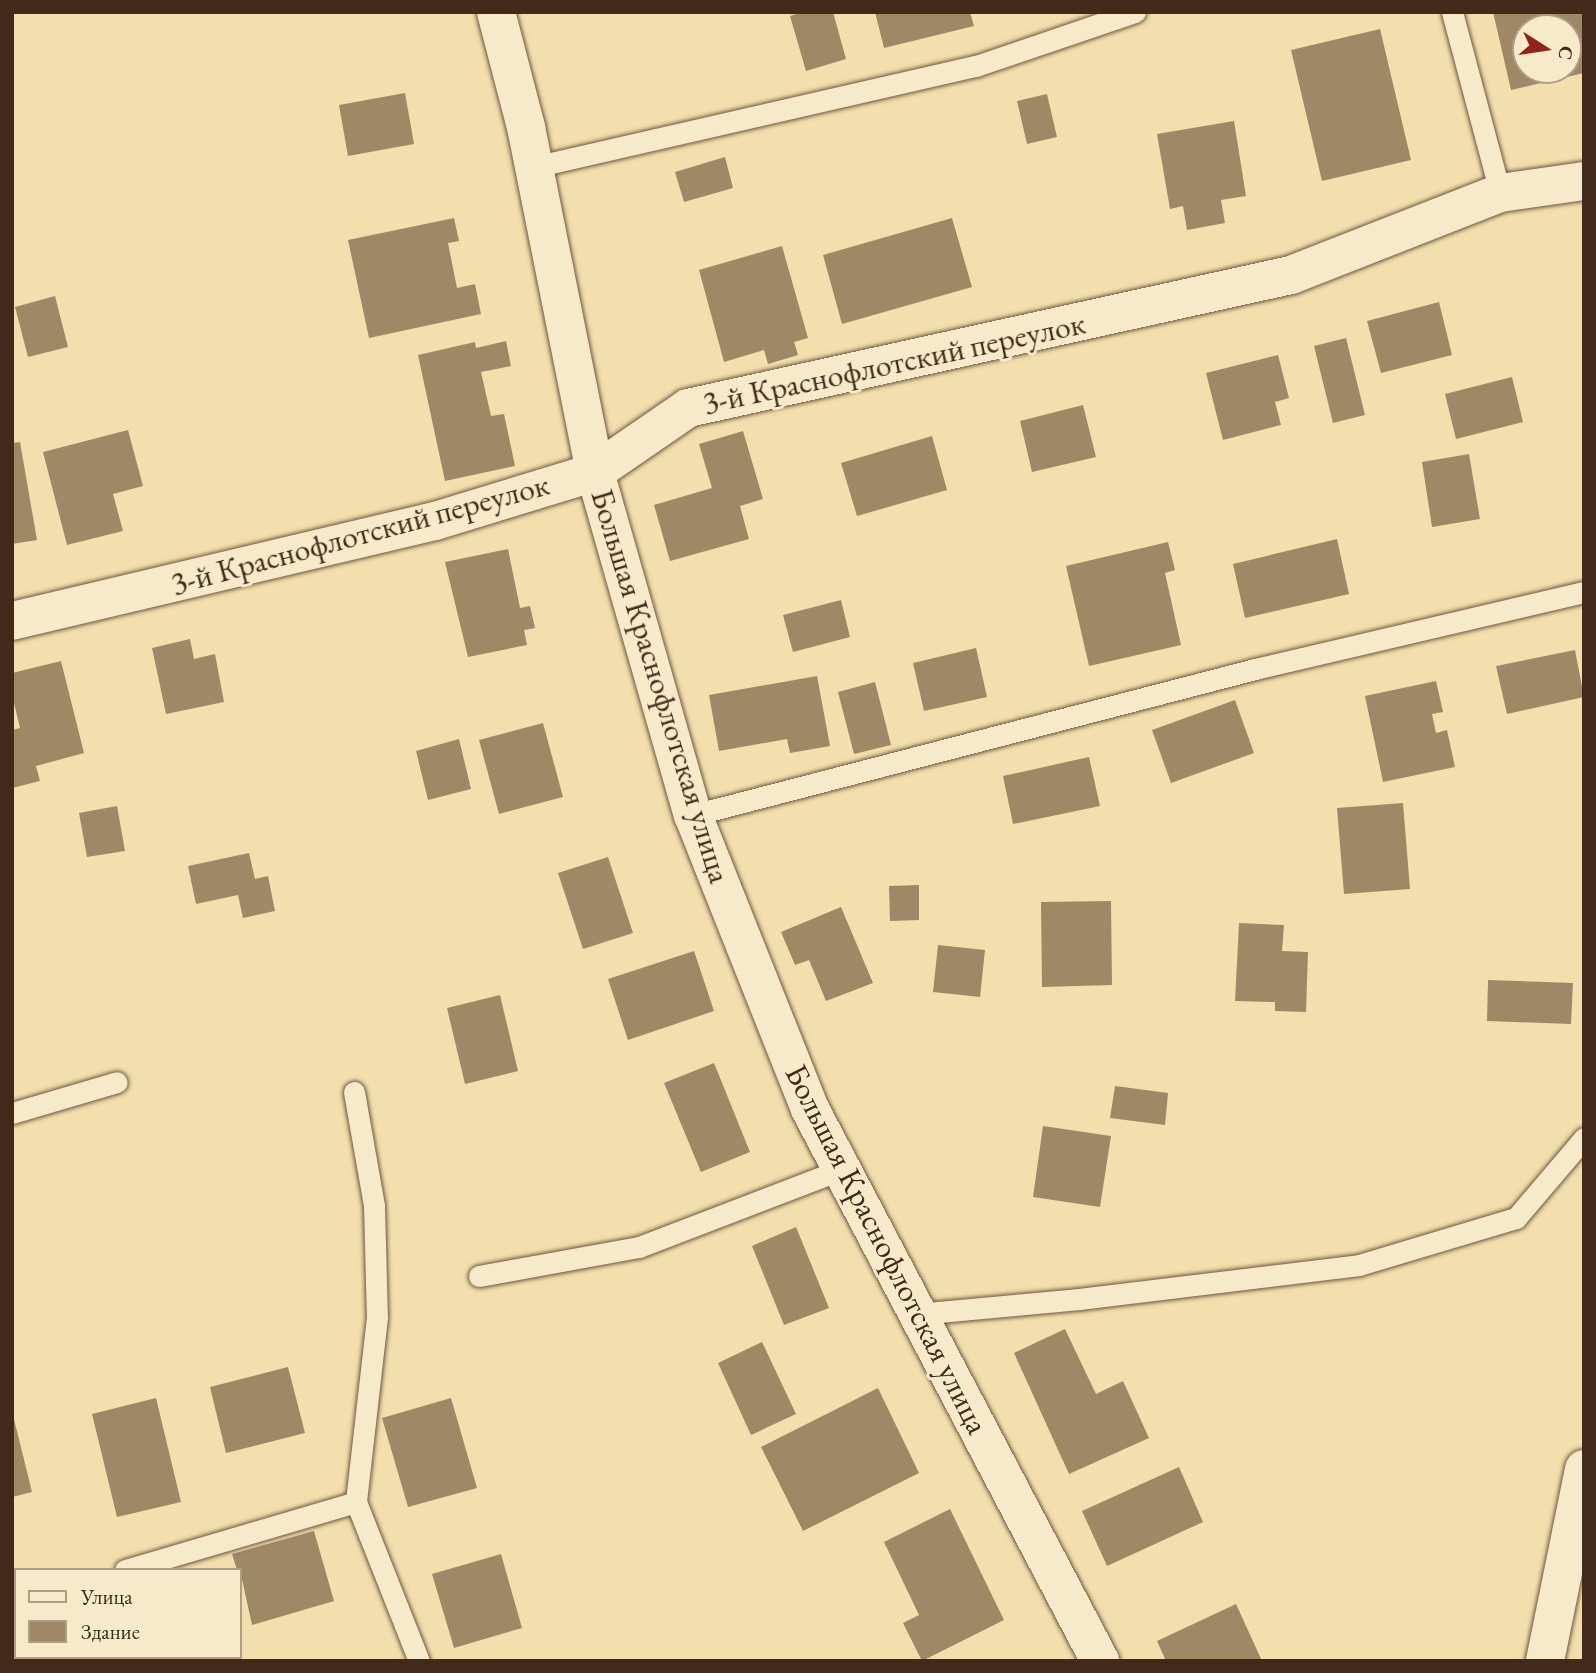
<!DOCTYPE html>
<meta charset="utf-8">
<style>
body{margin:0}
#map{position:relative;width:1596px;height:1673px;overflow:hidden;background:#f3dfad;font-family:"EB Garamond",serif}
div>[style]{position:absolute}
[style*='--x']{left:calc(var(--x)*1px);top:calc(var(--y)*1px);width:calc(var(--w)*1px);rotate:calc(var(--a)*1deg)}
.building>*{inset:0;background:#9f8866}
.roads{filter:drop-shadow(0 0 2px #6f563f) drop-shadow(0 0 2px #6f563f)}
.lane>*{height:21px;margin:-10.5px;padding:0 10.5px;transform-origin:10.5px;border-radius:10.5px;background:#f7eaca}
.street>*{height:38px;margin:-19px;padding:0 19px;transform-origin:19px;border-radius:19px;background:#f7eaca}
span{translate:-50% -50%;white-space:nowrap;text-align:center;line-height:1.15;-webkit-text-stroke:6px #f7eaca;paint-order:stroke}
.street-label{font-size:32px;color:#43291a}
.frame{position:absolute;inset:0;border:14px solid #43291a;pointer-events:none}
.legend{position:absolute;left:14px;top:1568px;width:228px;height:91px;box-sizing:border-box;background:#f7eaca;border:2px solid #af9d84;margin:0;padding:9px 12px;list-style:none;font-size:21px;color:#43291a}
.legend li{display:flex;align-items:center;gap:14px;height:35px}
.legend b{width:35px;border:2px solid #af9d84}
.north{position:absolute;left:1512px;top:14px;width:70px;height:70px;box-sizing:border-box;background:#f7eaca;border:2px solid #af9d84;border-radius:50%;rotate:102deg;font-size:19px;font-weight:700;line-height:28px;text-align:center;color:#43291a}
.north::after{content:'';display:block;margin:auto;width:24px;height:32px;background:#8f2418;clip-path:polygon(50% 0,100% 100%,50% 72%,0 100%)}
</style>
<div id="map">
<div class="building">
<i style="clip-path:polygon(802px 12px,833px 12px,846px 59px,806px 71px,790px 16px)"></i>
<i style="clip-path:polygon(875px 12px,970px 12px,974px 26px,884px 48px)"></i>
<i style="clip-path:polygon(evenodd,1493px 12px,1584px 12px,1584px 73px,1511px 90px,1493px 12px,1526px 28px,1568px 28px,1568px 70px,1526px 70px,1526px 28px)"></i>
<i style="clip-path:polygon(1380px 29px,1411px 160px,1322px 181px,1291px 50px)"></i>
<i style="clip-path:polygon(405px 93px,414px 144px,348px 156px,339px 105px)"></i>
<i style="clip-path:polygon(1047px 94px,1057px 137px,1027px 144px,1017px 101px)"></i>
<i style="clip-path:polygon(1234px 121px,1246px 196px,1221px 200px,1225px 223px,1187px 230px,1183px 206px,1170px 209px,1157px 134px)"></i>
<i style="clip-path:polygon(725px 157px,733px 188px,684px 202px,675px 172px)"></i>
<i style="clip-path:polygon(454px 218px,459px 241px,448px 243px,457px 288px,475px 284px,481px 314px,369px 338px,348px 240px)"></i>
<i style="clip-path:polygon(952px 218px,972px 287px,842px 324px,823px 255px)"></i>
<i style="clip-path:polygon(782px 246px,808px 338px,794px 342px,798px 355px,768px 364px,764px 350px,724px 362px,699px 270px)"></i>
<i style="clip-path:polygon(55px 296px,68px 347px,28px 357px,15px 307px)"></i>
<i style="clip-path:polygon(1439px 302px,1452px 355px,1381px 373px,1367px 321px)"></i>
<i style="clip-path:polygon(1346px 338px,1365px 415px,1333px 423px,1314px 346px)"></i>
<i style="clip-path:polygon(506px 341px,511px 366px,481px 372px,491px 416px,504px 414px,515px 466px,445px 481px,418px 355px,475px 342px,476px 348px)"></i>
<i style="clip-path:polygon(1278px 355px,1289px 398px,1275px 402px,1281px 425px,1223px 440px,1206px 373px)"></i>
<i style="clip-path:polygon(1512px 377px,1523px 422px,1456px 439px,1445px 394px)"></i>
<i style="clip-path:polygon(1083px 405px,1096px 457px,1032px 472px,1020px 421px)"></i>
<i style="clip-path:polygon(128px 430px,143px 486px,113px 494px,123px 531px,67px 545px,43px 452px)"></i>
<i style="clip-path:polygon(743px 431px,763px 499px,740px 506px,749px 539px,670px 561px,654px 505px,712px 488px,699px 444px)"></i>
<i style="clip-path:polygon(932px 436px,947px 490px,857px 516px,841px 463px)"></i>
<i style="clip-path:polygon(20px 442px,37px 540px,12px 544px,12px 443px)"></i>
<i style="clip-path:polygon(1469px 454px,1480px 519px,1432px 527px,1422px 462px)"></i>
<i style="clip-path:polygon(1337px 539px,1349px 594px,1245px 618px,1233px 564px)"></i>
<i style="clip-path:polygon(1168px 542px,1175px 570px,1165px 573px,1181px 645px,1089px 666px,1066px 566px)"></i>
<i style="clip-path:polygon(508px 549px,520px 608px,530px 606px,535px 628px,524px 630px,527px 645px,468px 657px,445px 562px)"></i>
<i style="clip-path:polygon(841px 600px,850px 637px,793px 652px,783px 615px)"></i>
<i style="clip-path:polygon(190px 639px,194px 659px,215px 654px,224px 702px,166px 714px,152px 648px)"></i>
<i style="clip-path:polygon(976px 648px,987px 697px,924px 711px,913px 663px)"></i>
<i style="clip-path:polygon(1575px 650px,1584px 697px,1507px 714px,1496px 666px)"></i>
<i style="clip-path:polygon(61px 661px,84px 753px,36px 766px,40px 781px,12px 788px,12px 730px,20px 728px,12px 695px,12px 673px)"></i>
<i style="clip-path:polygon(817px 676px,830px 746px,790px 753px,787px 739px,719px 751px,709px 695px)"></i>
<i style="clip-path:polygon(1436px 681px,1443px 712px,1432px 714px,1436px 733px,1447px 730px,1455px 767px,1383px 782px,1365px 696px)"></i>
<i style="clip-path:polygon(875px 682px,891px 745px,854px 754px,838px 692px)"></i>
<i style="clip-path:polygon(1235px 700px,1254px 753px,1171px 783px,1152px 730px)"></i>
<i style="clip-path:polygon(543px 723px,563px 797px,499px 814px,479px 740px)"></i>
<i style="clip-path:polygon(459px 739px,471px 789px,428px 800px,416px 751px)"></i>
<i style="clip-path:polygon(1089px 757px,1100px 806px,1013px 824px,1003px 776px)"></i>
<i style="clip-path:polygon(1403px 803px,1410px 889px,1344px 894px,1337px 808px)"></i>
<i style="clip-path:polygon(117px 806px,125px 851px,87px 857px,79px 813px)"></i>
<i style="clip-path:polygon(249px 853px,255px 879px,268px 876px,275px 911px,243px 918px,238px 895px,196px 904px,188px 866px)"></i>
<i style="clip-path:polygon(608px 857px,633px 933px,583px 949px,558px 873px)"></i>
<i style="clip-path:polygon(919px 885px,919px 920px,890px 921px,889px 886px)"></i>
<i style="clip-path:polygon(1111px 901px,1112px 985px,1042px 987px,1041px 902px)"></i>
<i style="clip-path:polygon(841px 907px,873px 983px,826px 1001px,809px 960px,795px 965px,781px 932px)"></i>
<i style="clip-path:polygon(1239px 923px,1284px 925px,1282px 951px,1308px 952px,1306px 1012px,1275px 1011px,1275px 1002px,1235px 1001px)"></i>
<i style="clip-path:polygon(938px 945px,985px 950px,980px 997px,933px 992px)"></i>
<i style="clip-path:polygon(694px 951px,714px 1011px,628px 1040px,608px 979px)"></i>
<i style="clip-path:polygon(1488px 980px,1573px 983px,1571px 1024px,1487px 1021px)"></i>
<i style="clip-path:polygon(500px 995px,518px 1071px,465px 1084px,447px 1008px)"></i>
<i style="clip-path:polygon(714px 1063px,750px 1152px,701px 1172px,664px 1083px)"></i>
<i style="clip-path:polygon(1115px 1086px,1168px 1093px,1165px 1125px,1110px 1118px)"></i>
<i style="clip-path:polygon(1043px 1126px,1111px 1136px,1100px 1207px,1033px 1197px)"></i>
<i style="clip-path:polygon(796px 1227px,829px 1308px,784px 1325px,752px 1246px)"></i>
<i style="clip-path:polygon(1065px 1329px,1096px 1394px,1123px 1381px,1149px 1438px,1069px 1474px,1014px 1353px)"></i>
<i style="clip-path:polygon(762px 1342px,796px 1414px,751px 1435px,718px 1363px)"></i>
<i style="clip-path:polygon(288px 1367px,305px 1433px,226px 1453px,210px 1387px)"></i>
<i style="clip-path:polygon(878px 1388px,919px 1473px,803px 1531px,761px 1447px)"></i>
<i style="clip-path:polygon(156px 1398px,181px 1502px,117px 1517px,92px 1414px)"></i>
<i style="clip-path:polygon(451px 1398px,477px 1488px,408px 1507px,382px 1418px)"></i>
<i style="clip-path:polygon(12px 1411px,32px 1492px,12px 1497px)"></i>
<i style="clip-path:polygon(1179px 1467px,1203px 1522px,1107px 1566px,1082px 1511px)"></i>
<i style="clip-path:polygon(950px 1509px,1004px 1620px,922px 1661px,903px 1623px,919px 1615px,884px 1542px)"></i>
<i style="clip-path:polygon(314px 1531px,334px 1601px,252px 1625px,240px 1570px,237px 1570px,232px 1554px)"></i>
<i style="clip-path:polygon(501px 1554px,522px 1628px,454px 1648px,432px 1574px)"></i>
<i style="clip-path:polygon(1236px 1604px,1262px 1661px,1166px 1661px,1157px 1641px)"></i>
<i style="clip-path:polygon(16px 1644px,16px 1657px,61px 1657px,62px 1661px,12px 1661px,12px 1646px)"></i>
</div>
<div class="roads">
<div class="lane">
<i style="--x:1452;--y:12;--w:187;--a:75.1"></i>
<i style="--x:534;--y:167;--w:453;--a:-12.9"></i>
<i style="--x:976;--y:66;--w:168;--a:-18.8"></i>
<i style="--x:693;--y:815;--w:581;--a:-14.56"></i>
<i style="--x:1255;--y:669;--w:338;--a:-13.2"></i>
<i style="--x:354;--y:1092;--w:115;--a:80"></i>
<i style="--x:374;--y:1205;--w:112;--a:88.5"></i>
<i style="--x:377;--y:1317;--w:186;--a:96.5"></i>
<i style="--x:12;--y:1113;--w:109;--a:-16.4"></i>
<i style="--x:479;--y:1276;--w:163;--a:-10.3"></i>
<i style="--x:639;--y:1247;--w:217;--a:-21"></i>
<i style="--x:917;--y:1314;--w:163;--a:-5.3"></i>
<i style="--x:1079;--y:1299;--w:282;--a:-6.9"></i>
<i style="--x:1359;--y:1265;--w:164;--a:-16.7"></i>
<i style="--x:1516;--y:1218;--w:105;--a:-49.6"></i>
<i style="--x:125;--y:1570;--w:241;--a:-16.4"></i>
<i style="--x:356;--y:1502;--w:171;--a:68.4"></i>
<i style="--x:12;--y:1603;--w:4;--a:-14"></i>
</div>
<div class="street">
<i style="--x:496;--y:12;--w:119;--a:75.4"></i>
<i style="--x:526;--y:127;--w:352;--a:78.7"></i>
<i style="--x:595;--y:472;--w:357;--a:74.1"></i>
<i style="--x:693;--y:815;--w:316;--a:68.3"></i>
<i style="--x:810;--y:1109;--w:624;--a:62.28"></i>
<i style="--x:12;--y:621;--w:435;--a:-13.3"></i>
<i style="--x:435;--y:521;--w:167;--a:-17"></i>
<i style="--x:595;--y:472;--w:113;--a:-34.5"></i>
<i style="--x:688;--y:408;--w:617;--a:-12.44"></i>
<i style="--x:1291;--y:275;--w:225;--a:-21.4"></i>
<i style="--x:1500;--y:193;--w:85;--a:-8.1"></i>
<i style="--x:1545;--y:1661;--w:196;--a:-78.5"></i>
</div>
</div>
<div class="street-label">
<span style="left:894px;top:363px;rotate:-12deg">3-й Краснофлотский переулок</span>
<span style="left:360px;top:534px;rotate:-15deg">3-й Краснофлотский переулок</span>
<span style="left:661px;top:686px;rotate:73deg">Большая Краснофлотская улица</span>
<span style="left:887px;top:1249px;rotate:63deg">Большая Краснофлотская улица</span>
</div>
<div class="frame"></div>
<ul class="legend">
<li><b style="height:9px;background:#f7eaca"></b>Улица</li>
<li><b style="height:19px;background:#9f8866"></b>Здание</li>
</ul>
<div class="north">С</div>
</div>
